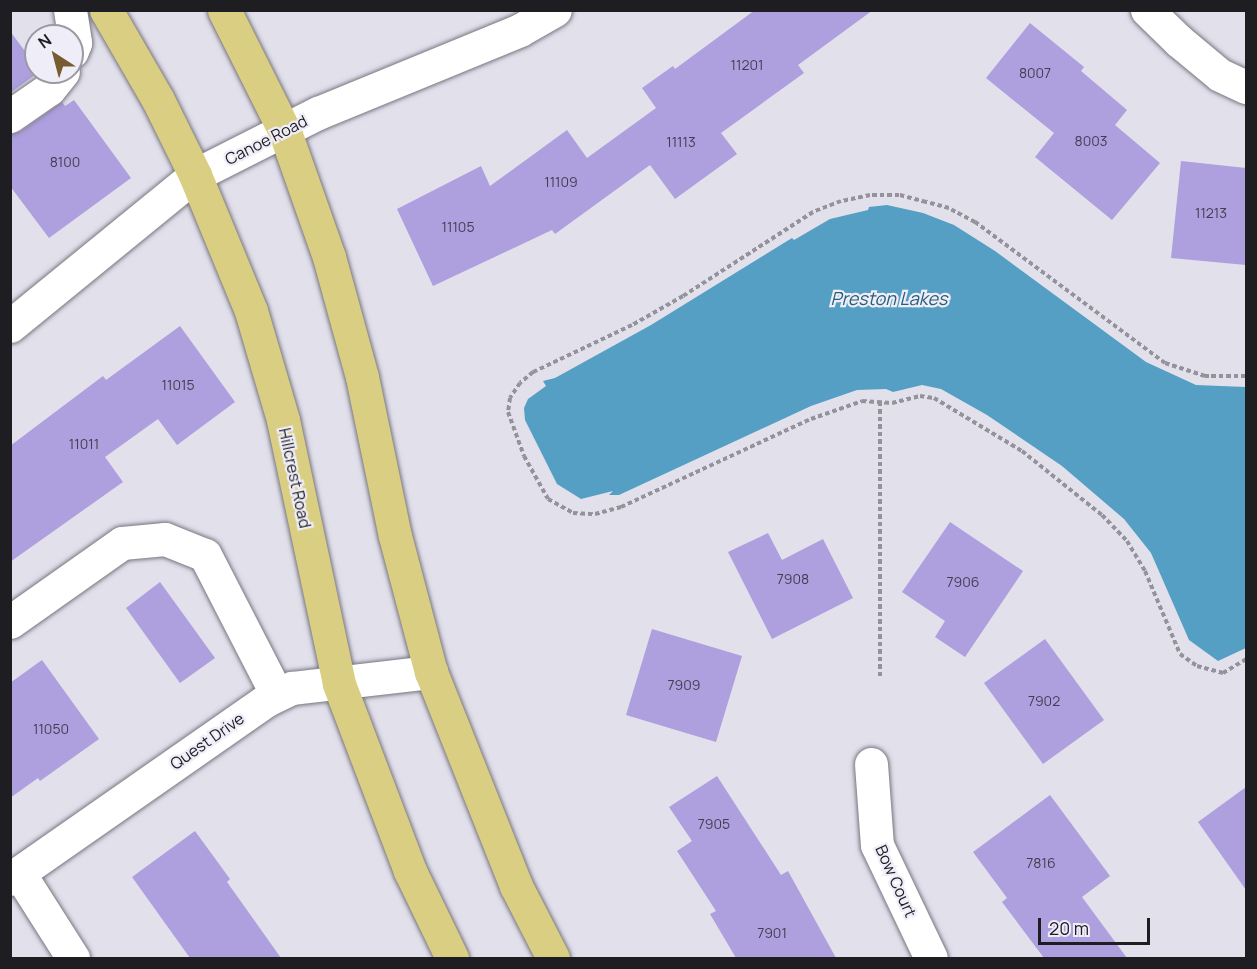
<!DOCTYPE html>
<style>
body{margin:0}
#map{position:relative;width:1257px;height:969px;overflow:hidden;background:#e2e0eb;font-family:Manrope,sans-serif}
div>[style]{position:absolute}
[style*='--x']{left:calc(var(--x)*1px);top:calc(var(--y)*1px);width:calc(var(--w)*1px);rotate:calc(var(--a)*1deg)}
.water>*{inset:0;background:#549fc3}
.building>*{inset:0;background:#ae9fde}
.path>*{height:4px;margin-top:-2px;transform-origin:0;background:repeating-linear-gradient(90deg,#94939b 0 4.5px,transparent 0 7.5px)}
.roads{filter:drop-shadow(0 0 2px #787680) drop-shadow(0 0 2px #787680)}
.minor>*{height:33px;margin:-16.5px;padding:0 16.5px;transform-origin:16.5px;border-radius:16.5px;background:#fff}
.major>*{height:33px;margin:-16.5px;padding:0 16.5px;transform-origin:16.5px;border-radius:16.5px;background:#dace83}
span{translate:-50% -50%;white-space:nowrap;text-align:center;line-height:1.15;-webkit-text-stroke:4.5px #efedf8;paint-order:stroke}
.number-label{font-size:14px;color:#423e50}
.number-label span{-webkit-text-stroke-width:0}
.street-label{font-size:16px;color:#1e1d21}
.water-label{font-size:18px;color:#265f79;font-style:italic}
.frame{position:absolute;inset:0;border:12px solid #1e1d21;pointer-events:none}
.north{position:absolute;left:24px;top:24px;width:60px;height:60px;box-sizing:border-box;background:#efedf8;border:2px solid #9b9aa2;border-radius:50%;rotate:324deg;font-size:16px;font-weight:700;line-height:24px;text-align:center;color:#1e1d21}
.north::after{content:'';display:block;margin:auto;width:21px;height:27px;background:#785b2f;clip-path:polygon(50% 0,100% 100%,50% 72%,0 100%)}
.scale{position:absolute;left:1038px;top:918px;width:112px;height:27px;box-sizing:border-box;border:3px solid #1e1d21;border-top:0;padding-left:8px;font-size:18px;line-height:21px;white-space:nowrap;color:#1e1d21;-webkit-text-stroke:4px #efedf8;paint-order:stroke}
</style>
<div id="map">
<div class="water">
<i style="clip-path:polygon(887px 205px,923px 213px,954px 225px,995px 251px,1146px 362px,1196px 385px,1246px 387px,1246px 648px,1218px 661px,1189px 640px,1151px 553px,1124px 519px,1062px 466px,987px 415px,941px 389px,922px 385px,893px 392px,886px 389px,857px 390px,811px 406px,619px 495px,609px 495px,613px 491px,581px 499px,557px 484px,525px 420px,524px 408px,528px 399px,546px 386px,543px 381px,555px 378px,651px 325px,792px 238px,794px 240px,830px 219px,868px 210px,869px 207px)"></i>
</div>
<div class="building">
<i style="clip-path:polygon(755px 10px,873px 10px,798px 65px,804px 73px,721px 133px,737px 154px,675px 199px,650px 165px,555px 234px,552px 230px,433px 286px,397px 209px,481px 166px,490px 186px,567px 130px,587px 158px,656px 108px,642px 88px,673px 66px,675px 69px)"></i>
<i style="clip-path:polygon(1030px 23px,1084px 67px,1081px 71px,1127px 110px,1115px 125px,1160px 163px,1112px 220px,1035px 157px,1054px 133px,986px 78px)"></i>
<i style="clip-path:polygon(10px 31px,36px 66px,36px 72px,39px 72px,10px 93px)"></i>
<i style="clip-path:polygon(74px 100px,131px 178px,49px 238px,10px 186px,10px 135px,21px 131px,62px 102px,65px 106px)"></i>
<i style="clip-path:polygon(1181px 161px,1246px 168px,1246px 265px,1171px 258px)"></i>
<i style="clip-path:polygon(180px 326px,235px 402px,177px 445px,158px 419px,105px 457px,123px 482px,10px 562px,10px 446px,103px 376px,106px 380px)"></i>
<i style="clip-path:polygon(950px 522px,1023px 571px,965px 657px,935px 637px,945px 621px,902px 592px)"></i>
<i style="clip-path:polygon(768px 533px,782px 560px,823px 539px,853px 598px,772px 639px,728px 552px)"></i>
<i style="clip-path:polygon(160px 582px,215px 658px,180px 683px,126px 608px)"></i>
<i style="clip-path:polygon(652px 629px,742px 656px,716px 742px,626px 715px)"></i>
<i style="clip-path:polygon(1045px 639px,1104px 720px,1043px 764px,984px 683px)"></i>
<i style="clip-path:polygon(42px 660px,99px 739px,40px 781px,38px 778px,10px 798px,10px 683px)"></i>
<i style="clip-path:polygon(717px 776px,781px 875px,788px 871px,836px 958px,736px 958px,710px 914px,716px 911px,677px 851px,692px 841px,669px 807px)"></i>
<i style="clip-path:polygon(1246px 787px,1246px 890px,1198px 822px)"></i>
<i style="clip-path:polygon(1050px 795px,1110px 876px,1082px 897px,1127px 958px,1044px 958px,1002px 902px,1007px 898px,973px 852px)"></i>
<i style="clip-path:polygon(195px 831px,230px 879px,227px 882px,281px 958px,190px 958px,132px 877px)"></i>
</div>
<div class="path">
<i style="--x:1246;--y:376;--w:41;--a:180"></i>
<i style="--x:1205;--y:376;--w:42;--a:-162"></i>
<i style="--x:1165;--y:363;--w:237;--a:-143.4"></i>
<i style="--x:975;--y:222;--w:30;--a:-152"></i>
<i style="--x:949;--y:208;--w:24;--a:-165"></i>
<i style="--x:926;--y:202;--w:28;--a:-165"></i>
<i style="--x:899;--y:195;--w:29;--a:180"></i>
<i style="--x:870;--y:195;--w:30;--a:168"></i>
<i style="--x:841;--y:201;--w:30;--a:159"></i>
<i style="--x:813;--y:212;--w:155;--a:147.1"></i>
<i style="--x:683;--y:296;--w:59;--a:150.4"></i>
<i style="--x:632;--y:325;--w:110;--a:154.6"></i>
<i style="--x:533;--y:372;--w:17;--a:140"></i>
<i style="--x:520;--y:383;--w:18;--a:124"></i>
<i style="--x:510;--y:398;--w:14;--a:98"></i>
<i style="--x:508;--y:412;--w:47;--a:70"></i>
<i style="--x:524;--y:456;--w:49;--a:60.8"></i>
<i style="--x:548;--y:499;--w:29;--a:29"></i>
<i style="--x:573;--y:513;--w:22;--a:3"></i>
<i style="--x:595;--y:514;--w:27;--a:-15"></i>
<i style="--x:621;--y:507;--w:209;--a:-24.9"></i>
<i style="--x:811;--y:419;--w:54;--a:-19.4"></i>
<i style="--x:862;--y:401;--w:30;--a:4"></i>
<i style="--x:892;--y:403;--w:29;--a:-14"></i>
<i style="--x:920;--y:396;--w:14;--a:8"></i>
<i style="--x:934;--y:398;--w:103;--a:31.1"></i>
<i style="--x:1022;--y:451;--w:102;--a:38.7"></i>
<i style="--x:1102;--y:515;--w:36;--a:46"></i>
<i style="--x:1127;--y:541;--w:35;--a:59"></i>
<i style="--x:1145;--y:571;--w:90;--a:67.1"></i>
<i style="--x:1180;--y:654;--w:21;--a:35"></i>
<i style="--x:1197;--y:666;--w:27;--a:15"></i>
<i style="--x:1223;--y:673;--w:27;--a:-31"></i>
<i style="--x:880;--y:402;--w:275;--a:90"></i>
</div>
<div class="roads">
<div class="minor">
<i style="--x:70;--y:10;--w:33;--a:81"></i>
<i style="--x:75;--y:43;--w:9;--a:111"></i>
<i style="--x:1147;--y:10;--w:45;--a:44.1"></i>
<i style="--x:1179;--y:41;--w:53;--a:39.7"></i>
<i style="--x:1220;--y:75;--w:29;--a:25"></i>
<i style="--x:10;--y:116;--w:47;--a:-34.7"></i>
<i style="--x:49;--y:89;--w:22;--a:-51"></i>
<i style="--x:10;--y:326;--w:239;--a:-39.2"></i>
<i style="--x:195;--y:175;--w:138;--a:-26.8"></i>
<i style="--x:318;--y:113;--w:218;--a:-22.3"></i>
<i style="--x:520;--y:30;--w:40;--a:-29.7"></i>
<i style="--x:10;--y:622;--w:137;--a:-35.2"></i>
<i style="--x:122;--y:543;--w:43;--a:-5.3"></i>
<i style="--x:165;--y:539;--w:43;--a:21.8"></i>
<i style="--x:205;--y:555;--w:157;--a:62.8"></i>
<i style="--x:871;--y:764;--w:81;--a:85.8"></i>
<i style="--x:877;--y:845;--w:125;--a:64.5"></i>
<i style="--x:19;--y:873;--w:101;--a:57.6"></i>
<i style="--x:10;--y:879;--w:313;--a:-34.9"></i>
<i style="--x:267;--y:700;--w:28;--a:-26"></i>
<i style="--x:292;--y:688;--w:140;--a:-6.6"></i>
</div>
<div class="major">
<i style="--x:106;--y:10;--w:104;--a:60"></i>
<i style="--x:158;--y:100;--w:84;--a:63.7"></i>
<i style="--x:195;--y:175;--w:147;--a:67.6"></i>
<i style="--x:251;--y:311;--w:114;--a:73.6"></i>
<i style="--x:283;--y:420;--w:270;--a:78"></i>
<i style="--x:339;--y:684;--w:200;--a:69.2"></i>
<i style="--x:410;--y:871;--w:97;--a:64.2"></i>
<i style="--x:224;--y:10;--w:136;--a:63.4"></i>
<i style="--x:285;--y:132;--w:133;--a:70.6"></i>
<i style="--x:329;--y:257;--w:124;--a:74.6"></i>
<i style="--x:362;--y:377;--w:162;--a:78.3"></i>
<i style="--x:395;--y:536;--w:141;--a:75.2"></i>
<i style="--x:431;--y:672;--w:230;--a:68.3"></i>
<i style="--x:516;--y:886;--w:81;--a:62.8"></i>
</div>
</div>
<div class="number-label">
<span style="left:747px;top:65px">11201</span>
<span style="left:1035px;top:73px">8007</span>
<span style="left:1091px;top:141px">8003</span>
<span style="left:681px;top:142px">11113</span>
<span style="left:65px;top:162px">8100</span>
<span style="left:561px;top:182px">11109</span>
<span style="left:1211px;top:213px">11213</span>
<span style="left:458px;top:227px">11105</span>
<span style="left:178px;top:385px">11015</span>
<span style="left:84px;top:444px">11011</span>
<span style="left:793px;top:579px">7908</span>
<span style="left:963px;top:582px">7906</span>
<span style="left:684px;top:685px">7909</span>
<span style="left:1044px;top:701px">7902</span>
<span style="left:51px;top:729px">11050</span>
<span style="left:714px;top:824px">7905</span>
<span style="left:1041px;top:863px">7816</span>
<span style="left:772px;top:933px">7901</span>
</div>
<div class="street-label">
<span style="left:266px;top:140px;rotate:-27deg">Canoe Road</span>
<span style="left:295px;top:478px;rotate:78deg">Hillcrest Road</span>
<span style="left:207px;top:741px;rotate:-35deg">Quest Drive</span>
<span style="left:896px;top:881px;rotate:66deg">Bow Court</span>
</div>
<div class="water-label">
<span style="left:889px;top:298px">Preston Lakes</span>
</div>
<div class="frame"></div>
<div class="north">N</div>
<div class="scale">20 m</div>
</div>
